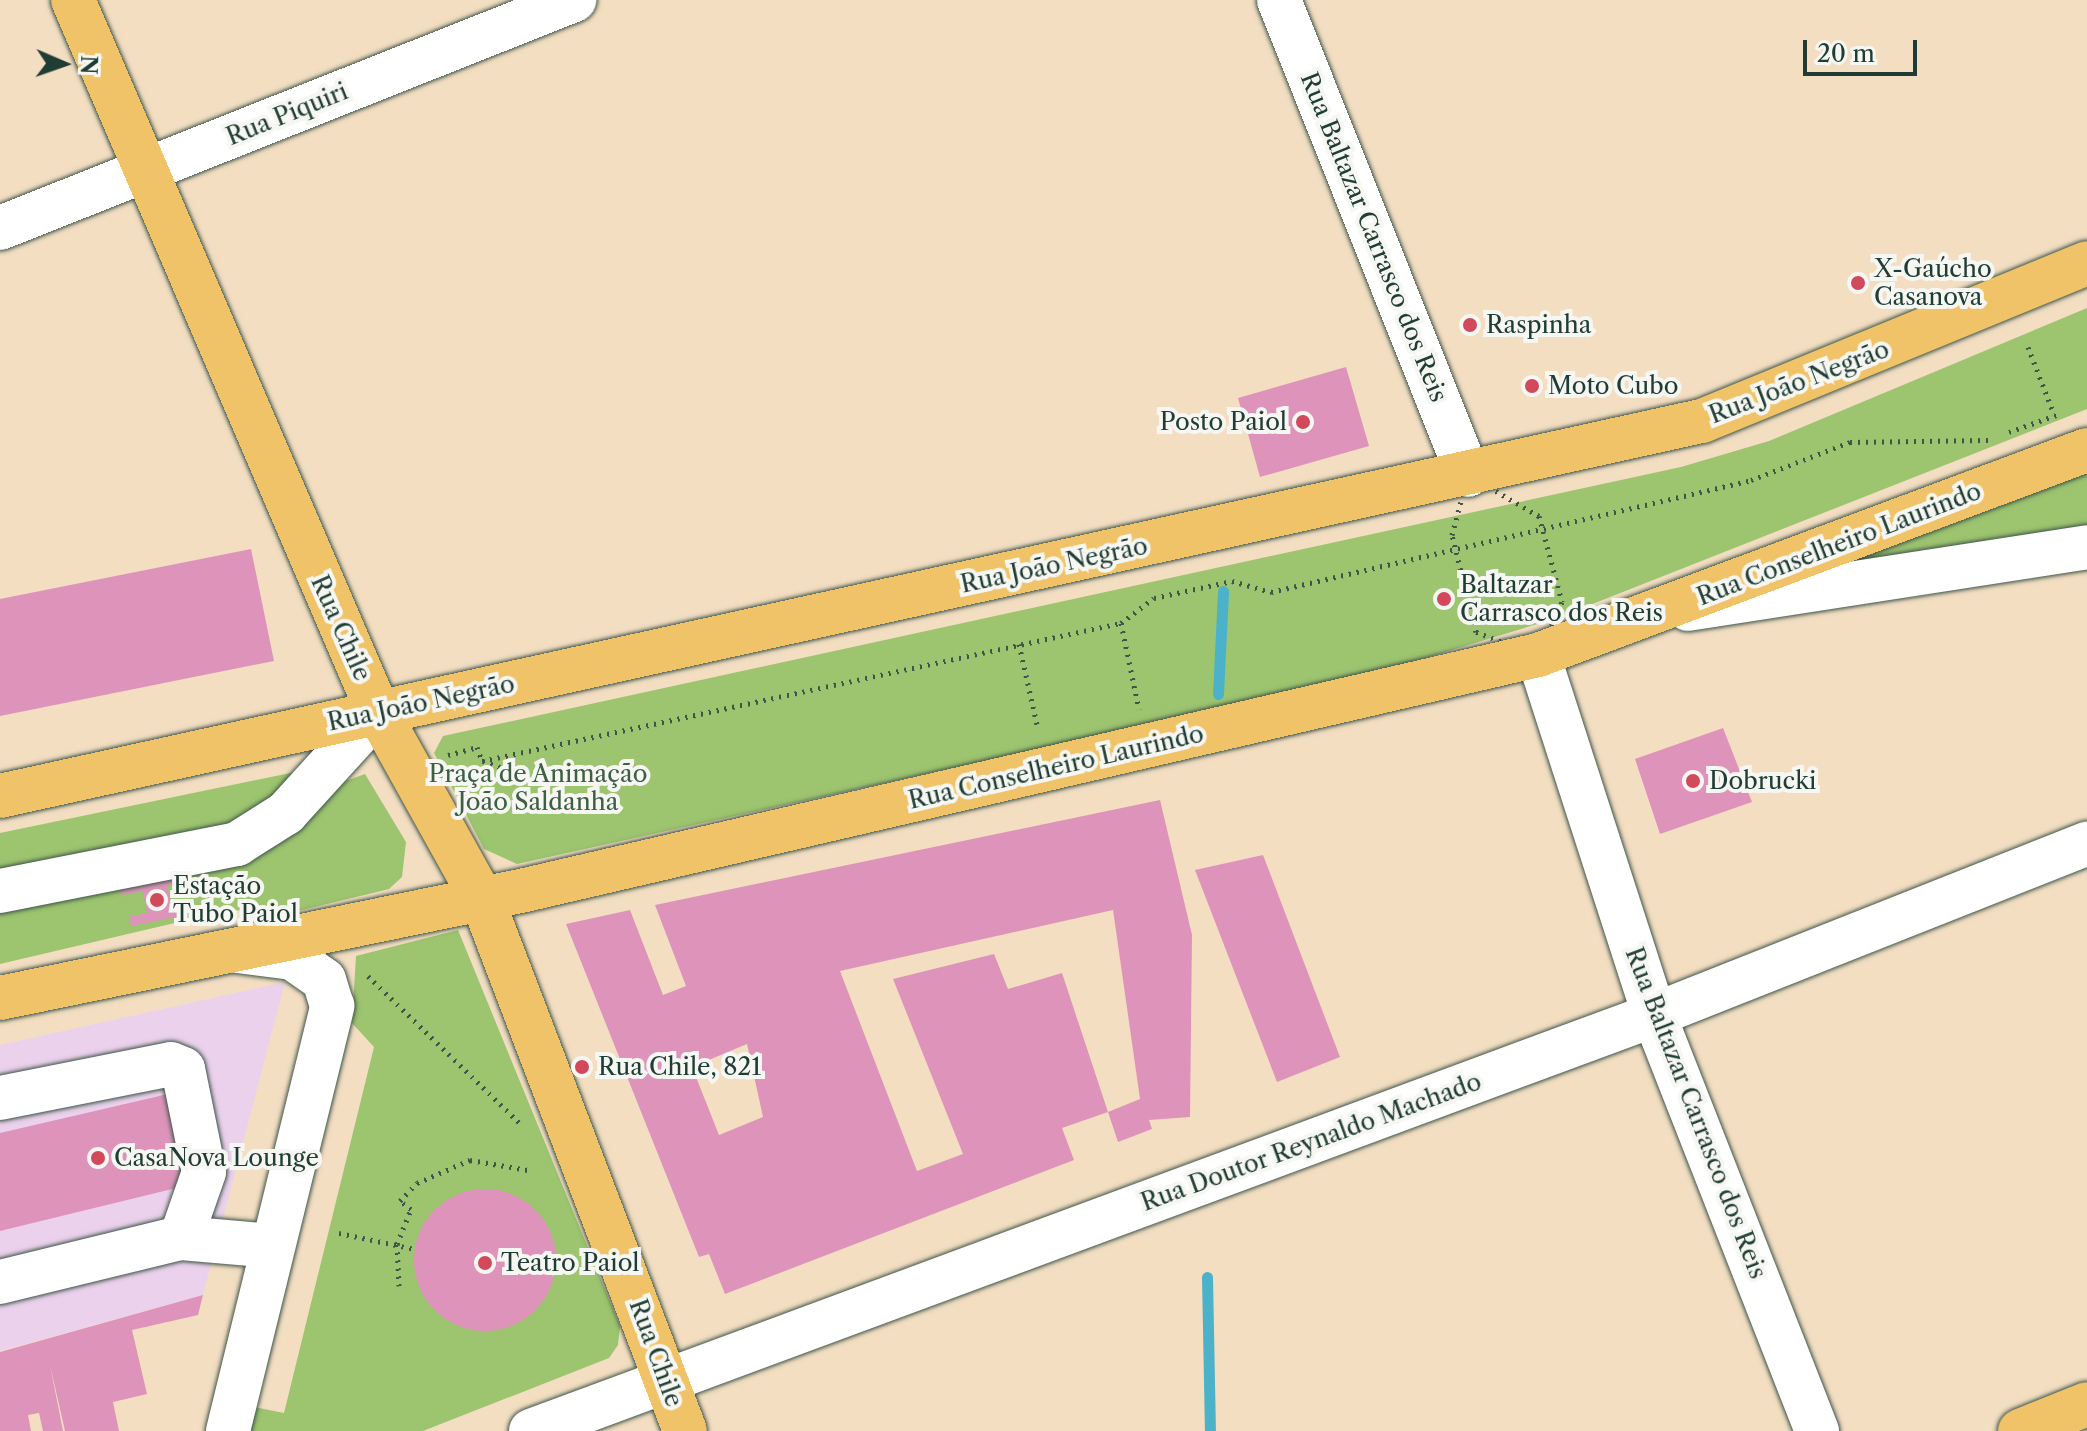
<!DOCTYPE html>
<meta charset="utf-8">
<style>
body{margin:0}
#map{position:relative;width:2087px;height:1431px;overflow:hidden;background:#f3dec2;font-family:"Libre Caslon Text",serif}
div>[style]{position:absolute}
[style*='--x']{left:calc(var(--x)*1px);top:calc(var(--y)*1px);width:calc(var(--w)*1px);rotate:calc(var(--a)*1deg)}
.built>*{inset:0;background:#ebd1ec}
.green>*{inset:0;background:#9dc46f}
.stream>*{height:11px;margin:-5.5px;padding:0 5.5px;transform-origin:5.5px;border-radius:5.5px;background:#4cb2ca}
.building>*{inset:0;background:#de94ba}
.round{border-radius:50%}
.path>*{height:5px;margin-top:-2.5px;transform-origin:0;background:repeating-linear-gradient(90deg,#3f5549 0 2px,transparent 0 8px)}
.roads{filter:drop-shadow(0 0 2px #3f5549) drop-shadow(0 0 2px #3f5549)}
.minor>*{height:44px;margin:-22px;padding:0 22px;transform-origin:22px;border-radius:22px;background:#fff}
.major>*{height:44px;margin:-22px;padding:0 22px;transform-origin:22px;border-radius:22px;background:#f1c369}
.dots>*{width:22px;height:22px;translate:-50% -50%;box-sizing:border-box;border:4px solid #f6f6f2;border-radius:50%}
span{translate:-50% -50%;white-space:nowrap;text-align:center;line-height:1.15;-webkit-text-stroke:8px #f6f6f2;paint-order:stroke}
.street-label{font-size:24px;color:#1f3d34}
.poi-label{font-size:24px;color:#1f3d34}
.left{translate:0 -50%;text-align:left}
.right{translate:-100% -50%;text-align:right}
.park-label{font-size:24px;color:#3e5f43}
.north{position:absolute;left:24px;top:24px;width:80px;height:80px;-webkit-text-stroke:6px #f6f6f2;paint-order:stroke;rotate:92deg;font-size:22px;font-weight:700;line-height:32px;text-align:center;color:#1f3d34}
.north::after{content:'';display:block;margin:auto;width:28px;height:36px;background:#1f3d34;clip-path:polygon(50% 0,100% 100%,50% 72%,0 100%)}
.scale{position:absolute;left:1803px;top:40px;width:114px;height:36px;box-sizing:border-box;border:4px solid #1f3d34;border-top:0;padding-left:10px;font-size:24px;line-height:28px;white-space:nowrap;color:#1f3d34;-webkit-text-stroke:6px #f6f6f2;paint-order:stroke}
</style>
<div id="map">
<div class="built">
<i style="clip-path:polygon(285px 982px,203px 1295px,0 1351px,0 1045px)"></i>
</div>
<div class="green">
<i style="clip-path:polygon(2087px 308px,2087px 409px,1557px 618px,1356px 679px,517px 864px,484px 849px,434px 753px,443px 736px,1681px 467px,1769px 441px)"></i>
<i style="clip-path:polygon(2087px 463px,2087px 530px,1864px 567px,1844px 558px)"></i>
<i style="clip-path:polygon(300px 771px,255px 820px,0 874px,0 833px)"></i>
<i style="clip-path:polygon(365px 774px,406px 842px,402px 877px,389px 889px,290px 913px,230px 910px,0 964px,0 906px)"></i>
<i style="clip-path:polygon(458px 930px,620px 1326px,618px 1345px,609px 1358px,423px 1431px,246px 1431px,254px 1407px,284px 1413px,374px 1047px,352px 1023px,356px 956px)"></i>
</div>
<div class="stream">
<i style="--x:1218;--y:694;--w:103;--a:-87.2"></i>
<i style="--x:1207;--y:1277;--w:154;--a:88.9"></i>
</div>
<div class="building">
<i style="clip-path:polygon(1346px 367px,1369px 446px,1260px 477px,1238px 398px)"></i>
<i style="clip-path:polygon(251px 549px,274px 661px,0 716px,0 599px)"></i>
<i style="clip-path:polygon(1723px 728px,1752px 802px,1660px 834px,1635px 759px)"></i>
<i style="clip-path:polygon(evenodd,1160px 800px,1192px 935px,1190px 1117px,1149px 1120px,1152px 1129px,1118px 1142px,1108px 1112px,1140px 1099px,1113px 910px,840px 971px,917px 1171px,963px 1154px,893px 979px,994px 954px,1008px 989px,1062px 973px,1108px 1112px,1062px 1128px,1074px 1160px,725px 1294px,709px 1254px,699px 1257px,566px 924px,630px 910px,663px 995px,686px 986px,655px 905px,1160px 800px,747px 1044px,763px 1117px,719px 1135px,692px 1067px,747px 1044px)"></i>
<i style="clip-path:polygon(1263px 855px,1340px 1057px,1277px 1082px,1195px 870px)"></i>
<i style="clip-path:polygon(180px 873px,183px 882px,167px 886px,172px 908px,187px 904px,190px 914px,131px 926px,129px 917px,147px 913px,143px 891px,122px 895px,120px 887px)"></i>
<i style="clip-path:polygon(181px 1091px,201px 1182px,0 1231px,0 1133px)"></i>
<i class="round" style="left:414px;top:1189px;width:142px;height:142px"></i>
<i style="clip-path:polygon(203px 1295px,198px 1315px,132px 1330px,147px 1394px,113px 1402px,119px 1431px,65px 1431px,50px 1365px,63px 1431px,43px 1431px,39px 1413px,28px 1415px,31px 1431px,0 1431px,0 1352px)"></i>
</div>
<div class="path">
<i style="--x:2028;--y:347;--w:72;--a:68.8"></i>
<i style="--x:2009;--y:432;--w:53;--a:-19.8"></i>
<i style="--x:1468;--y:475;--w:82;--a:30"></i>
<i style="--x:1539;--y:516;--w:89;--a:75"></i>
<i style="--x:1562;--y:602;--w:58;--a:114.4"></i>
<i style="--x:1538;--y:655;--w:66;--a:-159.6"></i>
<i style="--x:1476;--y:632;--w:100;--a:-103.9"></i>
<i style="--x:1452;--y:535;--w:62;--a:-75.1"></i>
<i style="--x:1121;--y:623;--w:88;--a:78.2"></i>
<i style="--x:1019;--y:644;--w:87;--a:77.4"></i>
<i style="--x:448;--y:755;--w:30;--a:-15"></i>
<i style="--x:477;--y:747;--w:15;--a:70"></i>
<i style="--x:482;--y:761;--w:654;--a:-12.19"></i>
<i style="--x:1121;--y:623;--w:41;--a:-37.1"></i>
<i style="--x:1154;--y:598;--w:80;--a:-12.3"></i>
<i style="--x:1232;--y:581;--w:41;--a:15.8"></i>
<i style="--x:1271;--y:592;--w:493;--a:-13.1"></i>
<i style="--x:1751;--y:480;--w:106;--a:-21"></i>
<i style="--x:1850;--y:442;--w:138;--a:-0.8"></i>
<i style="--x:483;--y:761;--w:45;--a:19.7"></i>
<i style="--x:368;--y:976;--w:214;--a:44.1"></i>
<i style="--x:339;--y:1233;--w:78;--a:11.9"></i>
<i style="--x:399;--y:1286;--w:42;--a:-92.7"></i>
<i style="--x:397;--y:1244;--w:38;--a:-68"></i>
<i style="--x:411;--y:1209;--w:14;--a:-144"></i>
<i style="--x:400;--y:1201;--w:25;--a:-47"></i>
<i style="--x:417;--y:1183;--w:58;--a:-23.5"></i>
<i style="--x:470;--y:1160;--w:59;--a:9.8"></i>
</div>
<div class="roads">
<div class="minor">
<i style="--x:1279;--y:0;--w:511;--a:68.3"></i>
<i style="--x:0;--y:228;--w:618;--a:-21.66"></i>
<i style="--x:1688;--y:609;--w:404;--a:-8.8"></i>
<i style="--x:1538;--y:655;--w:378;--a:72.1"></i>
<i style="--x:1654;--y:1015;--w:447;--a:68.6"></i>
<i style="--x:0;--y:891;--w:242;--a:-11.2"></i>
<i style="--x:237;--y:844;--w:58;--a:-32.3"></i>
<i style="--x:286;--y:813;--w:137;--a:-47.7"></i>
<i style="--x:0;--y:1098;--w:174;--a:-11.2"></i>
<i style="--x:171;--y:1064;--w:13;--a:23"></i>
<i style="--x:183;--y:1069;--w:105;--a:78.5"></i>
<i style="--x:204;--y:1172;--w:70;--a:109.2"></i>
<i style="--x:0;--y:1282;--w:186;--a:-13.7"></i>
<i style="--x:181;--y:1238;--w:91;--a:5"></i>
<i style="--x:228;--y:1431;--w:438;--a:-76.2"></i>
<i style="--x:332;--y:1006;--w:27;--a:-107"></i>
<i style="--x:324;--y:980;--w:39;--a:-145"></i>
<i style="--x:292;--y:958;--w:55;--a:-172.7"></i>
<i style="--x:531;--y:1431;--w:1198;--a:-20.33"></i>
<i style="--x:1654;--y:1015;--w:466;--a:-21.6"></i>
</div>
<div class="major">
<i style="--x:73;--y:0;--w:775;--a:66.81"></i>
<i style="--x:378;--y:712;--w:214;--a:60.9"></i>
<i style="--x:482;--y:899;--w:569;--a:69.11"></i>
<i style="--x:0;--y:796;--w:1743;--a:-12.43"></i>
<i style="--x:1702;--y:421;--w:416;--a:-22.3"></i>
<i style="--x:0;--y:998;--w:536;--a:-11.62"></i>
<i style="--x:525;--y:890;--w:1040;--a:-13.06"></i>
<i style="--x:1538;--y:655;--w:586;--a:-20.48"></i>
<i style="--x:2020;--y:1431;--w:72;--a:-21.9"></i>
</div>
</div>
<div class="dots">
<i style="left:1858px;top:283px;background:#d1495b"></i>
<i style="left:1470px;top:325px;background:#d1495b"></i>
<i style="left:1532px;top:386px;background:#d1495b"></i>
<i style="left:1303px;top:422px;background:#d1495b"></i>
<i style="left:1444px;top:599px;background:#d1495b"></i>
<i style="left:1693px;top:781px;background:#d1495b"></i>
<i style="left:157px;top:900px;background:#d1495b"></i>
<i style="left:582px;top:1067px;background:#d1495b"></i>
<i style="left:98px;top:1158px;background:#d1495b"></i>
<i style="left:485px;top:1263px;background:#d1495b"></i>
</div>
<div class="street-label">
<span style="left:287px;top:114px;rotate:-22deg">Rua Piquiri</span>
<span style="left:1374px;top:237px;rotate:68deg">Rua Baltazar Carrasco dos Reis</span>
<span style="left:1799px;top:382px;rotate:-21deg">Rua João Negrão</span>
<span style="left:1839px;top:544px;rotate:-21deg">Rua Conselheiro Laurindo</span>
<span style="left:1054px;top:565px;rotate:-12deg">Rua João Negrão</span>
<span style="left:341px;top:628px;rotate:66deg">Rua Chile</span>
<span style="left:421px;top:703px;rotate:-12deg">Rua João Negrão</span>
<span style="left:1056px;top:767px;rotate:-13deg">Rua Conselheiro Laurindo</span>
<span style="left:1696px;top:1113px;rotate:69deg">Rua Baltazar Carrasco dos Reis</span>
<span style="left:1311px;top:1142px;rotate:-20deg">Rua Doutor Reynaldo Machado</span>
<span style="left:656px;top:1353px;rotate:70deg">Rua Chile</span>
</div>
<div class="poi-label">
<span class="left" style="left:1874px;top:283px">X-Gaúcho<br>Casanova</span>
<span class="left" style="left:1486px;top:325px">Raspinha</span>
<span class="left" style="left:1548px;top:386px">Moto Cubo</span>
<span class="right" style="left:1287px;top:422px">Posto Paiol</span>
<span class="left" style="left:1460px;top:599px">Baltazar<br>Carrasco dos Reis</span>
<span class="left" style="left:1709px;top:781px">Dobrucki</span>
<span class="left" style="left:173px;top:900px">Estação<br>Tubo Paiol</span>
<span class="left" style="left:598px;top:1067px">Rua Chile, 821</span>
<span class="left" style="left:114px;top:1158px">CasaNova Lounge</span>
<span class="left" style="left:501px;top:1263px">Teatro Paiol</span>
</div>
<div class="park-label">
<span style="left:538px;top:788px">Praça de Animação<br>João Saldanha</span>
</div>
<div class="north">N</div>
<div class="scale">20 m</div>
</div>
